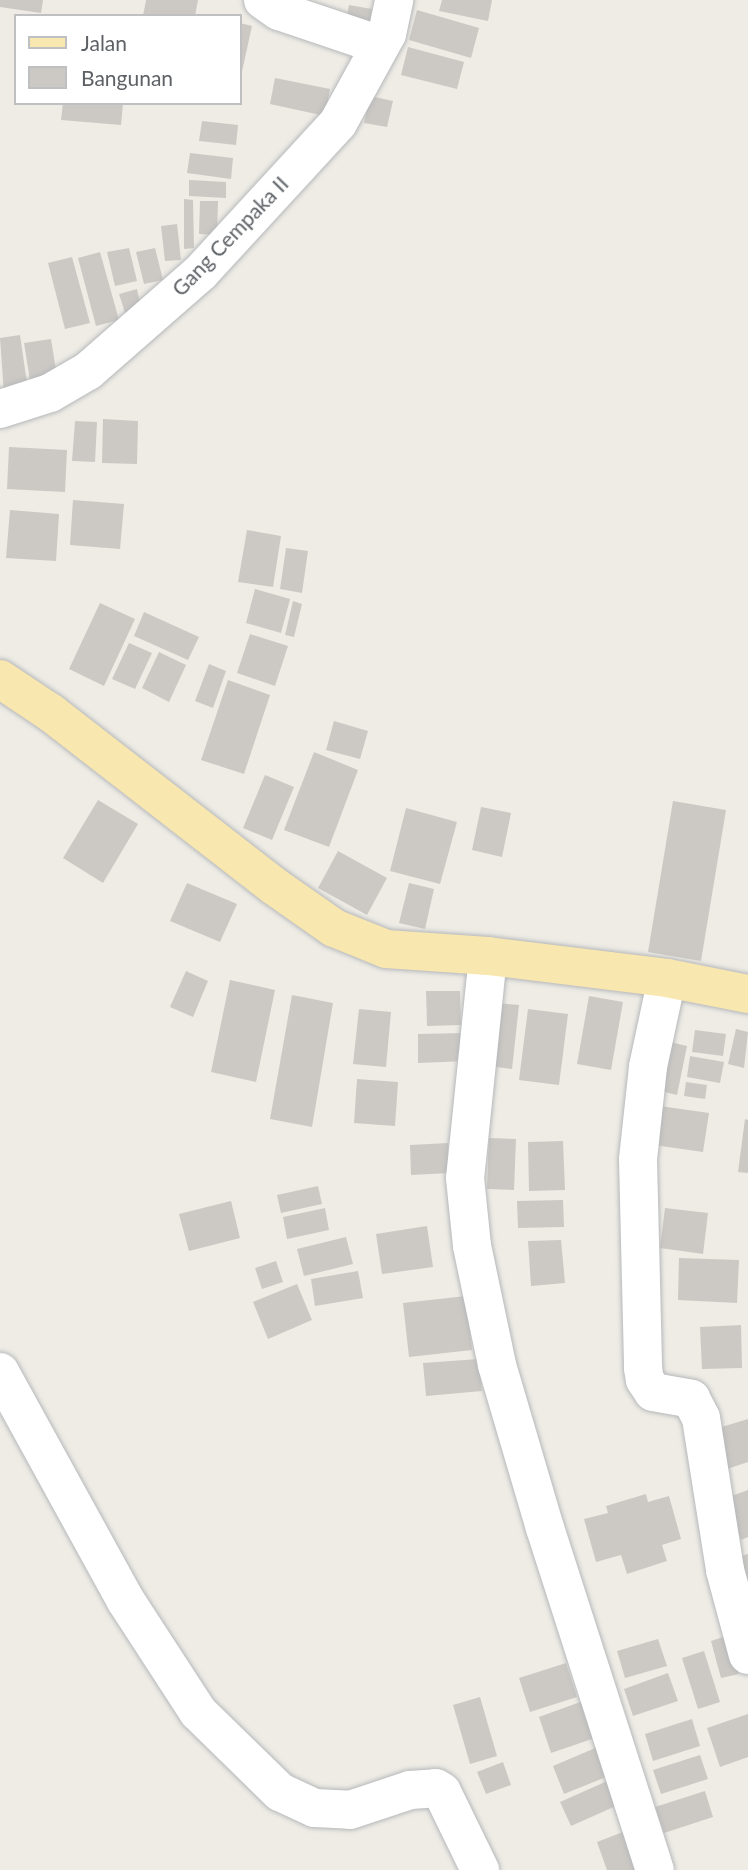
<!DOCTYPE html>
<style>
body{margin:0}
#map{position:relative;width:748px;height:1870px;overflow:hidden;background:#eeece5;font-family:Lato,sans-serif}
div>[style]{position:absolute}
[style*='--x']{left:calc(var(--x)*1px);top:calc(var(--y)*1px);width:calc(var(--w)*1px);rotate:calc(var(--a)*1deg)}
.building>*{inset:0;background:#ccc9c4}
.roads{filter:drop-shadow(0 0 2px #b6b8bb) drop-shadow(0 0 2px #b6b8bb)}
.minor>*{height:38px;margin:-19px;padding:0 19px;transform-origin:19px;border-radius:19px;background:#fff}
.major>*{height:38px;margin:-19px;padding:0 19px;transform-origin:19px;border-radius:19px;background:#f9e7b0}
span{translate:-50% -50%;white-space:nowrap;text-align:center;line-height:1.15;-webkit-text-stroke:7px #fff;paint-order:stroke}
.street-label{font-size:21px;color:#5d6165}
.legend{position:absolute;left:14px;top:14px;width:228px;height:91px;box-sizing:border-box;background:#fff;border:2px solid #bec0c1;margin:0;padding:9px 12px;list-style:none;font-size:21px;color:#5d6165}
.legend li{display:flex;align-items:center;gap:14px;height:35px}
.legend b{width:35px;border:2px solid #bec0c1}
</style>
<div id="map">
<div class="building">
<i style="clip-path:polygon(0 0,43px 0,41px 13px,0 7px)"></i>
<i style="clip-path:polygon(146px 0,198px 0,195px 16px,143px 16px)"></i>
<i style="clip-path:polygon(442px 0,492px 0,488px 21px,439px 11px)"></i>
<i style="clip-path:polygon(349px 5px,372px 9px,366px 51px,342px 46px)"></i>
<i style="clip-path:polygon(417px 10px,479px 28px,471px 58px,409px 40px)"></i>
<i style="clip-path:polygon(240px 23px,252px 26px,241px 76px,240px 75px)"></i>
<i style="clip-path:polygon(408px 47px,464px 62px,457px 89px,401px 75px)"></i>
<i style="clip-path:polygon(275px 78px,330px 89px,325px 116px,270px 104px)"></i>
<i style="clip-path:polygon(370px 96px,393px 101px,387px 127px,364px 123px)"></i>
<i style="clip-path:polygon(63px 103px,123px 103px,121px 125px,61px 120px)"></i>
<i style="clip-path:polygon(202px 121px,238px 125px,236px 145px,199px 141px)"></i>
<i style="clip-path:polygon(190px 153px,233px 158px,231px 179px,187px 173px)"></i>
<i style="clip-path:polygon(189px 180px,226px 182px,226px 198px,189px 196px)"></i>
<i style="clip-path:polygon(184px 199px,193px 200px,194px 248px,184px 249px)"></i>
<i style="clip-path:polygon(200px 201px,218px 201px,217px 235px,199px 234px)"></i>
<i style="clip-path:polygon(177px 224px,181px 260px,165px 261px,161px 226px)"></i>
<i style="clip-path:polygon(129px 248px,137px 281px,115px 286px,107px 252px)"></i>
<i style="clip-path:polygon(155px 248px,163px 280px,144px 284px,136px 252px)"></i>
<i style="clip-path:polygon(100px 252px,119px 320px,96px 326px,78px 258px)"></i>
<i style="clip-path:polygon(72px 257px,90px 323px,65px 329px,48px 263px)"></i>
<i style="clip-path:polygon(137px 289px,143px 315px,127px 319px,119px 294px)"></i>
<i style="clip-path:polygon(20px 335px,28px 390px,4px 394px,0 338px)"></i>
<i style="clip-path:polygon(51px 339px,57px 376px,30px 380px,24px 343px)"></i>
<i style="clip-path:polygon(103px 419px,138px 421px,137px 464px,102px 463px)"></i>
<i style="clip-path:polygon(75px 421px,97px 422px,95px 462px,72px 461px)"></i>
<i style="clip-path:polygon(9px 447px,67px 450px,65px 492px,7px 489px)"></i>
<i style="clip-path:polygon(73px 500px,124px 504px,120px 549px,70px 545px)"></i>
<i style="clip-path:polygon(10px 510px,59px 514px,56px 561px,6px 558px)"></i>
<i style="clip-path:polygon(247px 530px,281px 536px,273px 587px,238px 582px)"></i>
<i style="clip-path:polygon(286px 548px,308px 551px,302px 593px,280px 589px)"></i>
<i style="clip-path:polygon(255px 589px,290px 599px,281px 633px,246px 623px)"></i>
<i style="clip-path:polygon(293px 601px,302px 604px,294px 637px,285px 635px)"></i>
<i style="clip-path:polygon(100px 603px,135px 619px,104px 686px,69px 669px)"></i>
<i style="clip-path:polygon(144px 612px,199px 637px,188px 660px,134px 636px)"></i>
<i style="clip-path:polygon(250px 634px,288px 646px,275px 686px,237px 673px)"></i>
<i style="clip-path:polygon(129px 643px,152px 653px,135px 689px,112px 679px)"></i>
<i style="clip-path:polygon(159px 652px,186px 665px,169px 702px,142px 688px)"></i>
<i style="clip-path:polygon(209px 664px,226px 671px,213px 708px,195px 701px)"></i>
<i style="clip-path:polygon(228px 680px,270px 695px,244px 774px,201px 760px)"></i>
<i style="clip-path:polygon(334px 721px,368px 731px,360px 759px,326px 750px)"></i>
<i style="clip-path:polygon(314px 752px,358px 770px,329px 847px,284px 830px)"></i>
<i style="clip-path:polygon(265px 775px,294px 787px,272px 840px,243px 828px)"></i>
<i style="clip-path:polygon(98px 800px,138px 824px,103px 883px,63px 858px)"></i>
<i style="clip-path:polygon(673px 801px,726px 810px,701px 961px,648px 952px)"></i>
<i style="clip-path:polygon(481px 807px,511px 813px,502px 857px,472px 850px)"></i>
<i style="clip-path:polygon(406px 808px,457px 822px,440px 884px,390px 871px)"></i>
<i style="clip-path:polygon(338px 851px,387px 878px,367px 915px,318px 888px)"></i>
<i style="clip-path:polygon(187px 883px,237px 904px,220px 942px,170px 921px)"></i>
<i style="clip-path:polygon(409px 883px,434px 889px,425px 929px,399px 923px)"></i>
<i style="clip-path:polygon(186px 971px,208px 981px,193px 1017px,170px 1007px)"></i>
<i style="clip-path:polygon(230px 980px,275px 990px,256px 1082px,211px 1072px)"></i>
<i style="clip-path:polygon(426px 991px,460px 991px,461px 1025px,427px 1026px)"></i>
<i style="clip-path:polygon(292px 995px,333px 1003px,312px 1127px,270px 1119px)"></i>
<i style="clip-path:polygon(589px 996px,623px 1002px,611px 1070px,577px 1064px)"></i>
<i style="clip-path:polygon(487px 1002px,519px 1005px,512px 1069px,480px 1065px)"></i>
<i style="clip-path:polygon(359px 1009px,391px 1012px,386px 1067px,353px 1064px)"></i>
<i style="clip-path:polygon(528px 1009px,568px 1014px,559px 1085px,519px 1080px)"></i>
<i style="clip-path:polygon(736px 1029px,748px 1032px,744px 1068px,728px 1064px)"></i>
<i style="clip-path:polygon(695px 1030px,726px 1034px,723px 1056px,692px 1052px)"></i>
<i style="clip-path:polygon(465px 1033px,467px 1061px,418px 1063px,418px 1034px)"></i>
<i style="clip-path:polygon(662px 1040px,687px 1046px,677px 1095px,652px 1089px)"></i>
<i style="clip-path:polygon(690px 1056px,724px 1062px,720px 1083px,687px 1077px)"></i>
<i style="clip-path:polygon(357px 1079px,398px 1082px,395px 1126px,354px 1123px)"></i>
<i style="clip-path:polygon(686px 1082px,707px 1085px,705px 1099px,684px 1096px)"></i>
<i style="clip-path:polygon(660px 1106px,709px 1113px,703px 1152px,654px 1145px)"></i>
<i style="clip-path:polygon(745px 1119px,748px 1120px,748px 1173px,738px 1172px)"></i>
<i style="clip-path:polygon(489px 1138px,516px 1139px,514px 1190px,487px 1189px)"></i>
<i style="clip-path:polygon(563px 1141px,565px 1190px,529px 1191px,528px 1142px)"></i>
<i style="clip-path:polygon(448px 1143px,450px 1173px,411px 1175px,410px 1145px)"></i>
<i style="clip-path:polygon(318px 1186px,322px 1204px,281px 1213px,277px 1195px)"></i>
<i style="clip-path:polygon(563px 1200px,564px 1227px,518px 1228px,517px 1201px)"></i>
<i style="clip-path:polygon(231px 1201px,240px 1238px,189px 1251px,179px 1214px)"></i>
<i style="clip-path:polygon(325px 1208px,329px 1230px,287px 1239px,283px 1217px)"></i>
<i style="clip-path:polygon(665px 1208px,708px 1213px,703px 1254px,660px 1248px)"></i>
<i style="clip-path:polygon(427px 1226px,433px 1267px,382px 1274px,376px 1234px)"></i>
<i style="clip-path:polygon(346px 1237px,353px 1264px,304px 1276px,297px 1249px)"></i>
<i style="clip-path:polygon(561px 1240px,565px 1283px,531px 1286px,528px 1241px)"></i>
<i style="clip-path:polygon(679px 1258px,739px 1260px,737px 1303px,678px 1300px)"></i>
<i style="clip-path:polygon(276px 1261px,283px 1282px,262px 1289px,255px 1268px)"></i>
<i style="clip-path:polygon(358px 1271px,363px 1298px,315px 1306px,311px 1279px)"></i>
<i style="clip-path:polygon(297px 1284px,312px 1320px,268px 1339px,253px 1302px)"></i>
<i style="clip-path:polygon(466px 1296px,472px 1350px,409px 1357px,403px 1303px)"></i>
<i style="clip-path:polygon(741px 1325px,742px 1368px,702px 1369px,700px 1327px)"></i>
<i style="clip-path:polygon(479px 1359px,482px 1391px,426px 1396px,423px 1363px)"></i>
<i style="clip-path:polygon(748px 1419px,748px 1462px,727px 1469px,715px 1429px)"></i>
<i style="clip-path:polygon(748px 1490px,748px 1537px,741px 1540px,726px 1498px)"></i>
<i style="clip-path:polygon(646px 1494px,648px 1502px,669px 1496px,681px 1539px,662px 1545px,667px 1561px,627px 1574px,621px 1555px,596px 1562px,584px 1519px,608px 1513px,606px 1506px)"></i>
<i style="clip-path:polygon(748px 1554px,748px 1585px,728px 1560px)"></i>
<i style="clip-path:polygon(729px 1635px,739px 1674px,721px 1678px,711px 1641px)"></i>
<i style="clip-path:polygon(658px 1639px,667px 1666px,625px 1678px,617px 1651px)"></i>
<i style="clip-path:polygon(704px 1651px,720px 1702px,698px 1709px,682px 1658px)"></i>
<i style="clip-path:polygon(566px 1663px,577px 1697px,530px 1712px,519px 1678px)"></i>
<i style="clip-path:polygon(668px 1673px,678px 1701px,633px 1716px,624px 1689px)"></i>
<i style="clip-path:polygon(480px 1697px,497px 1756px,470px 1764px,453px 1705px)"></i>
<i style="clip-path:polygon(583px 1701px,595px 1738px,551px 1753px,539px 1717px)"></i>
<i style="clip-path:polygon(748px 1714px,748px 1757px,720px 1767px,707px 1728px)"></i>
<i style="clip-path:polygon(692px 1719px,700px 1746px,653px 1761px,645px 1734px)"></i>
<i style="clip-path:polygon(600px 1746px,611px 1775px,564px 1794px,553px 1766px)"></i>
<i style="clip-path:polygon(700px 1755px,708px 1779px,661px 1794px,653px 1770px)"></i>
<i style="clip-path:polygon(503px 1762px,511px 1785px,486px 1794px,477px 1772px)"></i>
<i style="clip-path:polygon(614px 1778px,625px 1802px,571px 1826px,560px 1802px)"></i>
<i style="clip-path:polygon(705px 1791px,713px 1817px,664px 1833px,655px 1807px)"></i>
<i style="clip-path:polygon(623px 1832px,636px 1870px,607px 1870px,597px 1842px)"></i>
</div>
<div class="roads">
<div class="minor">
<i style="--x:263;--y:0;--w:19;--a:35"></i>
<i style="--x:279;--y:11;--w:107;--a:18.6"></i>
<i style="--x:0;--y:409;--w:52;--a:-17.7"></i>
<i style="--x:50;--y:393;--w:44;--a:-30.1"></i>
<i style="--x:88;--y:371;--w:150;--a:-41.2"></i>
<i style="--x:201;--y:272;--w:202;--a:-47.4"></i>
<i style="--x:338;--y:123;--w:102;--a:-61.2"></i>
<i style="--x:387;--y:34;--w:35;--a:-78"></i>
<i style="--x:488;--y:956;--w:223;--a:95.9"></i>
<i style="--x:465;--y:1178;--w:68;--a:84.1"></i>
<i style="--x:472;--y:1246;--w:122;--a:78.1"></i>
<i style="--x:497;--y:1365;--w:170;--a:73.6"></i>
<i style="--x:545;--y:1528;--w:359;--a:72.2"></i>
<i style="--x:667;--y:978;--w:91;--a:102.1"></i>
<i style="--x:648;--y:1067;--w:93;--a:96.2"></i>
<i style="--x:638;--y:1159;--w:209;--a:88.6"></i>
<i style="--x:643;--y:1368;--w:12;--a:81"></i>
<i style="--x:645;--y:1380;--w:14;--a:56"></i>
<i style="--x:653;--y:1392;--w:39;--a:10"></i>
<i style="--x:691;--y:1399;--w:21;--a:62"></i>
<i style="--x:701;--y:1418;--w:154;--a:81"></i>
<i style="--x:725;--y:1570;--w:88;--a:74.9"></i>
<i style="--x:0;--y:1372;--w:261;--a:61.2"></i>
<i style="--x:126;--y:1601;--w:132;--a:57"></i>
<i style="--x:198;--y:1712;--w:115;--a:44.3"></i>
<i style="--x:280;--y:1792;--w:38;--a:25"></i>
<i style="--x:315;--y:1808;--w:35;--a:3"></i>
<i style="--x:350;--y:1810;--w:63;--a:-18.4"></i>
<i style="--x:410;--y:1790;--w:26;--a:-4"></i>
<i style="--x:436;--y:1788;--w:7;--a:34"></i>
<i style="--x:442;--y:1792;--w:87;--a:64"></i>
</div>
<div class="major">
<i style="--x:0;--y:679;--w:61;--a:33.7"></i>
<i style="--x:51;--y:713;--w:282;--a:37.8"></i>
<i style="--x:274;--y:886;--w:73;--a:35"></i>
<i style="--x:334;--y:928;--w:56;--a:22"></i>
<i style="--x:386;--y:949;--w:102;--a:3.9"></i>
<i style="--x:488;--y:956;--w:180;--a:7"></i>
<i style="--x:667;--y:978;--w:83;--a:11.2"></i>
</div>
</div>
<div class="street-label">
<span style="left:230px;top:236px;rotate:-46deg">Gang Cempaka II</span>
</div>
<ul class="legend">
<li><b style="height:9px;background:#f9e7b0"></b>Jalan</li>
<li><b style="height:19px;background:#ccc9c4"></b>Bangunan</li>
</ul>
</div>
